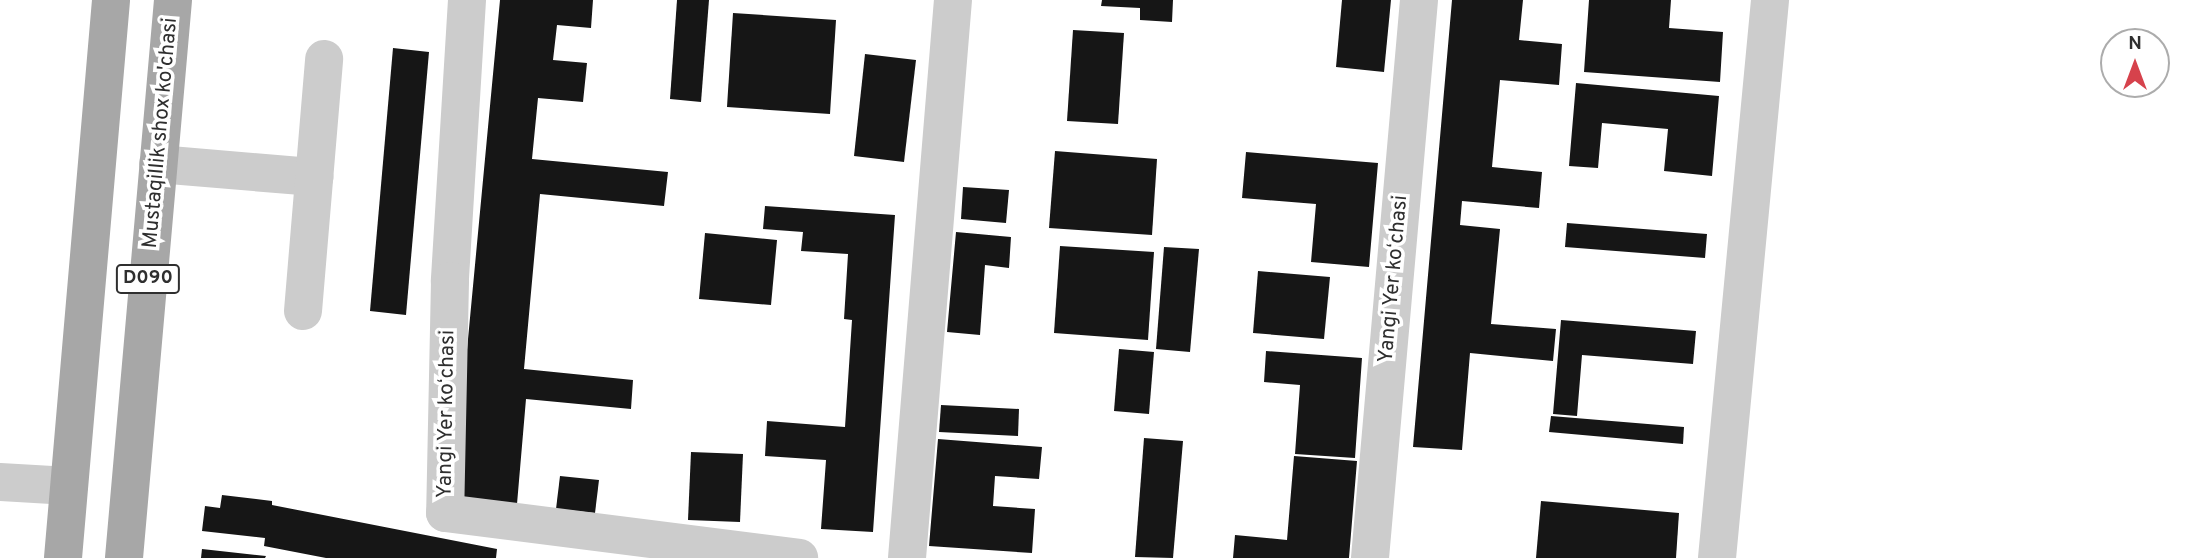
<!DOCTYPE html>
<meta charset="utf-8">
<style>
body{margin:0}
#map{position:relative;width:2198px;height:558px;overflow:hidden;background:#fff;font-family:Overpass,sans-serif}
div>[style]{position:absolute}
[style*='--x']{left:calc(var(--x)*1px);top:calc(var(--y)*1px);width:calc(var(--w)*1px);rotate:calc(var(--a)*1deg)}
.building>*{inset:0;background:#161616}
.minor>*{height:38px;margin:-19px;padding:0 19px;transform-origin:19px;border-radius:19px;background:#ccc}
.major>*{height:38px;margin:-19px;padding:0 19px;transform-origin:19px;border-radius:19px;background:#a7a7a7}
span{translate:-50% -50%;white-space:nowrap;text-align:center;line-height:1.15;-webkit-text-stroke:7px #fff;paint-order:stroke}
.shield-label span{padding:2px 5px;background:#fff;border:2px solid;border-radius:5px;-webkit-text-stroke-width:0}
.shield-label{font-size:19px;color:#2f2f2f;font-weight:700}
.street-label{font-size:21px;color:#2f2f2f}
.north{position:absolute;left:2100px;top:28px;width:70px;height:70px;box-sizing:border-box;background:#fff;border:2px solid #acacac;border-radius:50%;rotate:0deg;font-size:19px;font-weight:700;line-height:28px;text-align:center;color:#2f2f2f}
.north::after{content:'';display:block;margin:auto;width:24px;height:32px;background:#d6424c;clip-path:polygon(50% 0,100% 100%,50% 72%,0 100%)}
</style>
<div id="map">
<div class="building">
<i style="clip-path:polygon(500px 0,593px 0,591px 28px,557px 25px,553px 60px,587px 63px,583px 102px,538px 98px,532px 159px,668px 172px,664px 206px,540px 194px,524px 369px,633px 380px,631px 409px,526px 399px,517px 504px,453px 498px)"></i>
<i style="clip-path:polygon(677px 0,709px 0,701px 102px,670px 99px)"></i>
<i style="clip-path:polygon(1102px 0,1173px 0,1172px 22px,1140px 20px,1140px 8px,1101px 6px)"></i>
<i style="clip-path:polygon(1342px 0,1391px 0,1384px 72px,1336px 67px)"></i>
<i style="clip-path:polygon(1452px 0,1523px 0,1519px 40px,1562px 44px,1559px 85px,1500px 80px,1492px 167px,1542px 172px,1539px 208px,1462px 201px,1460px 225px,1500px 229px,1491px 324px,1556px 329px,1553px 361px,1470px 353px,1462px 450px,1413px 447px)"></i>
<i style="clip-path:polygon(1589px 0,1671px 0,1669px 28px,1723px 32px,1720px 82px,1584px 72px)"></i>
<i style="clip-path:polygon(733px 13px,836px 20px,830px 114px,727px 107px)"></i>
<i style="clip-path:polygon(1073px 30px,1124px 33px,1118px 124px,1067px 121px)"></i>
<i style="clip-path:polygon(393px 48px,429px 52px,406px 315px,370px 311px)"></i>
<i style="clip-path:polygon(865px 54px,916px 60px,904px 162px,854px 156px)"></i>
<i style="clip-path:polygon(1576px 83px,1719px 96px,1712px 176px,1664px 171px,1668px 129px,1602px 123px,1598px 168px,1569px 166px)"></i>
<i style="clip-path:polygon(1055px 151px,1157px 159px,1152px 235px,1049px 228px)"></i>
<i style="clip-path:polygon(1246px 152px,1378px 163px,1369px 267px,1311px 262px,1316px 204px,1242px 198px)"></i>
<i style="clip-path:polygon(963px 187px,1009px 190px,1006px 223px,961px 219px)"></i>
<i style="clip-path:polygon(765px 206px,895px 215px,873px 532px,821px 529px,826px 460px,765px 456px,767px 421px,845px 427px,852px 320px,844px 319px,848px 254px,801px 251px,803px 232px,763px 229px)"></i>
<i style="clip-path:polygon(1567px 223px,1707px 234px,1705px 258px,1565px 247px)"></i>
<i style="clip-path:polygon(956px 232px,1011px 237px,1009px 268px,985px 265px,980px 335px,947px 332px)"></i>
<i style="clip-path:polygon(705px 233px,777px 240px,771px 305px,699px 299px)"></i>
<i style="clip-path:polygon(1060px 246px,1154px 252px,1148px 340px,1054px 333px)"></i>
<i style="clip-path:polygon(1164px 247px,1199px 249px,1190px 352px,1156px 349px)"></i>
<i style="clip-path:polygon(1258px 271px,1330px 277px,1324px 339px,1253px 333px)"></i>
<i style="clip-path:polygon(1561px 320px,1696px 331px,1693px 364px,1582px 355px,1577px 416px,1553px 414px)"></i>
<i style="clip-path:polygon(1119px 349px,1154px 352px,1149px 414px,1114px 411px)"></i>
<i style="clip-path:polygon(1266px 351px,1362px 358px,1355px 458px,1295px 454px,1300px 385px,1264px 382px)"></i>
<i style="clip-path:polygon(941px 405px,1019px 409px,1018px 436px,939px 432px)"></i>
<i style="clip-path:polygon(1551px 416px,1684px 427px,1683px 444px,1549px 432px)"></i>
<i style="clip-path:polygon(1144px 438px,1183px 441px,1173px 558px,1135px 557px)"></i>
<i style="clip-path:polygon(938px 439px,1042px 447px,1039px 479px,995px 476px,993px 506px,1035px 509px,1032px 553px,929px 546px)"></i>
<i style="clip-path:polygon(691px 452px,743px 454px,740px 522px,688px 520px)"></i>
<i style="clip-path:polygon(1294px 456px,1357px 461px,1349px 558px,1233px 558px,1235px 535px,1287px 540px)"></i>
<i style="clip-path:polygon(560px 476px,599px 480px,595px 513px,556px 509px)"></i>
<i style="clip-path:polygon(222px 495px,272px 501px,272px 505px,497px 549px,496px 558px,326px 558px,264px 546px,265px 538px,202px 531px,205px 506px,220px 508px)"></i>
<i style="clip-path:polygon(1541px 501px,1679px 513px,1676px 558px,1536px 558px)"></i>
<i style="clip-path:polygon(202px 549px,266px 556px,265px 558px,201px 558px)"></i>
</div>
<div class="minor">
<i style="--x:467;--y:0;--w:282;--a:93.5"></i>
<i style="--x:450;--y:281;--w:232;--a:91.2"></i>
<i style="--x:445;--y:513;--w:357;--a:7.2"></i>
<i style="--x:158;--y:164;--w:157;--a:4.8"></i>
<i style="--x:303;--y:311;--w:253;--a:-85.2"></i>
<i style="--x:0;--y:482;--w:69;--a:3.3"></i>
<i style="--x:907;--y:558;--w:560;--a:-85.29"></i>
<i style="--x:1370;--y:558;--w:560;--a:-84.98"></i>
<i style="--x:1717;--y:558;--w:561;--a:-84.57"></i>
</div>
<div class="major">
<i style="--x:63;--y:558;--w:560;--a:-85.08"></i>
<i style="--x:124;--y:558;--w:560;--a:-84.98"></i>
</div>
<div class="shield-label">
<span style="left:148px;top:279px">D090</span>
</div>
<div class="street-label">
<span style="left:161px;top:133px;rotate:-85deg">Mustaqillik shox ko'chasi</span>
<span style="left:1394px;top:279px;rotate:-85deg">Yangi Yer koʻchasi</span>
<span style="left:447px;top:414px;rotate:-89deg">Yangi Yer koʻchasi</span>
</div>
<div class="north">N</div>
</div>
